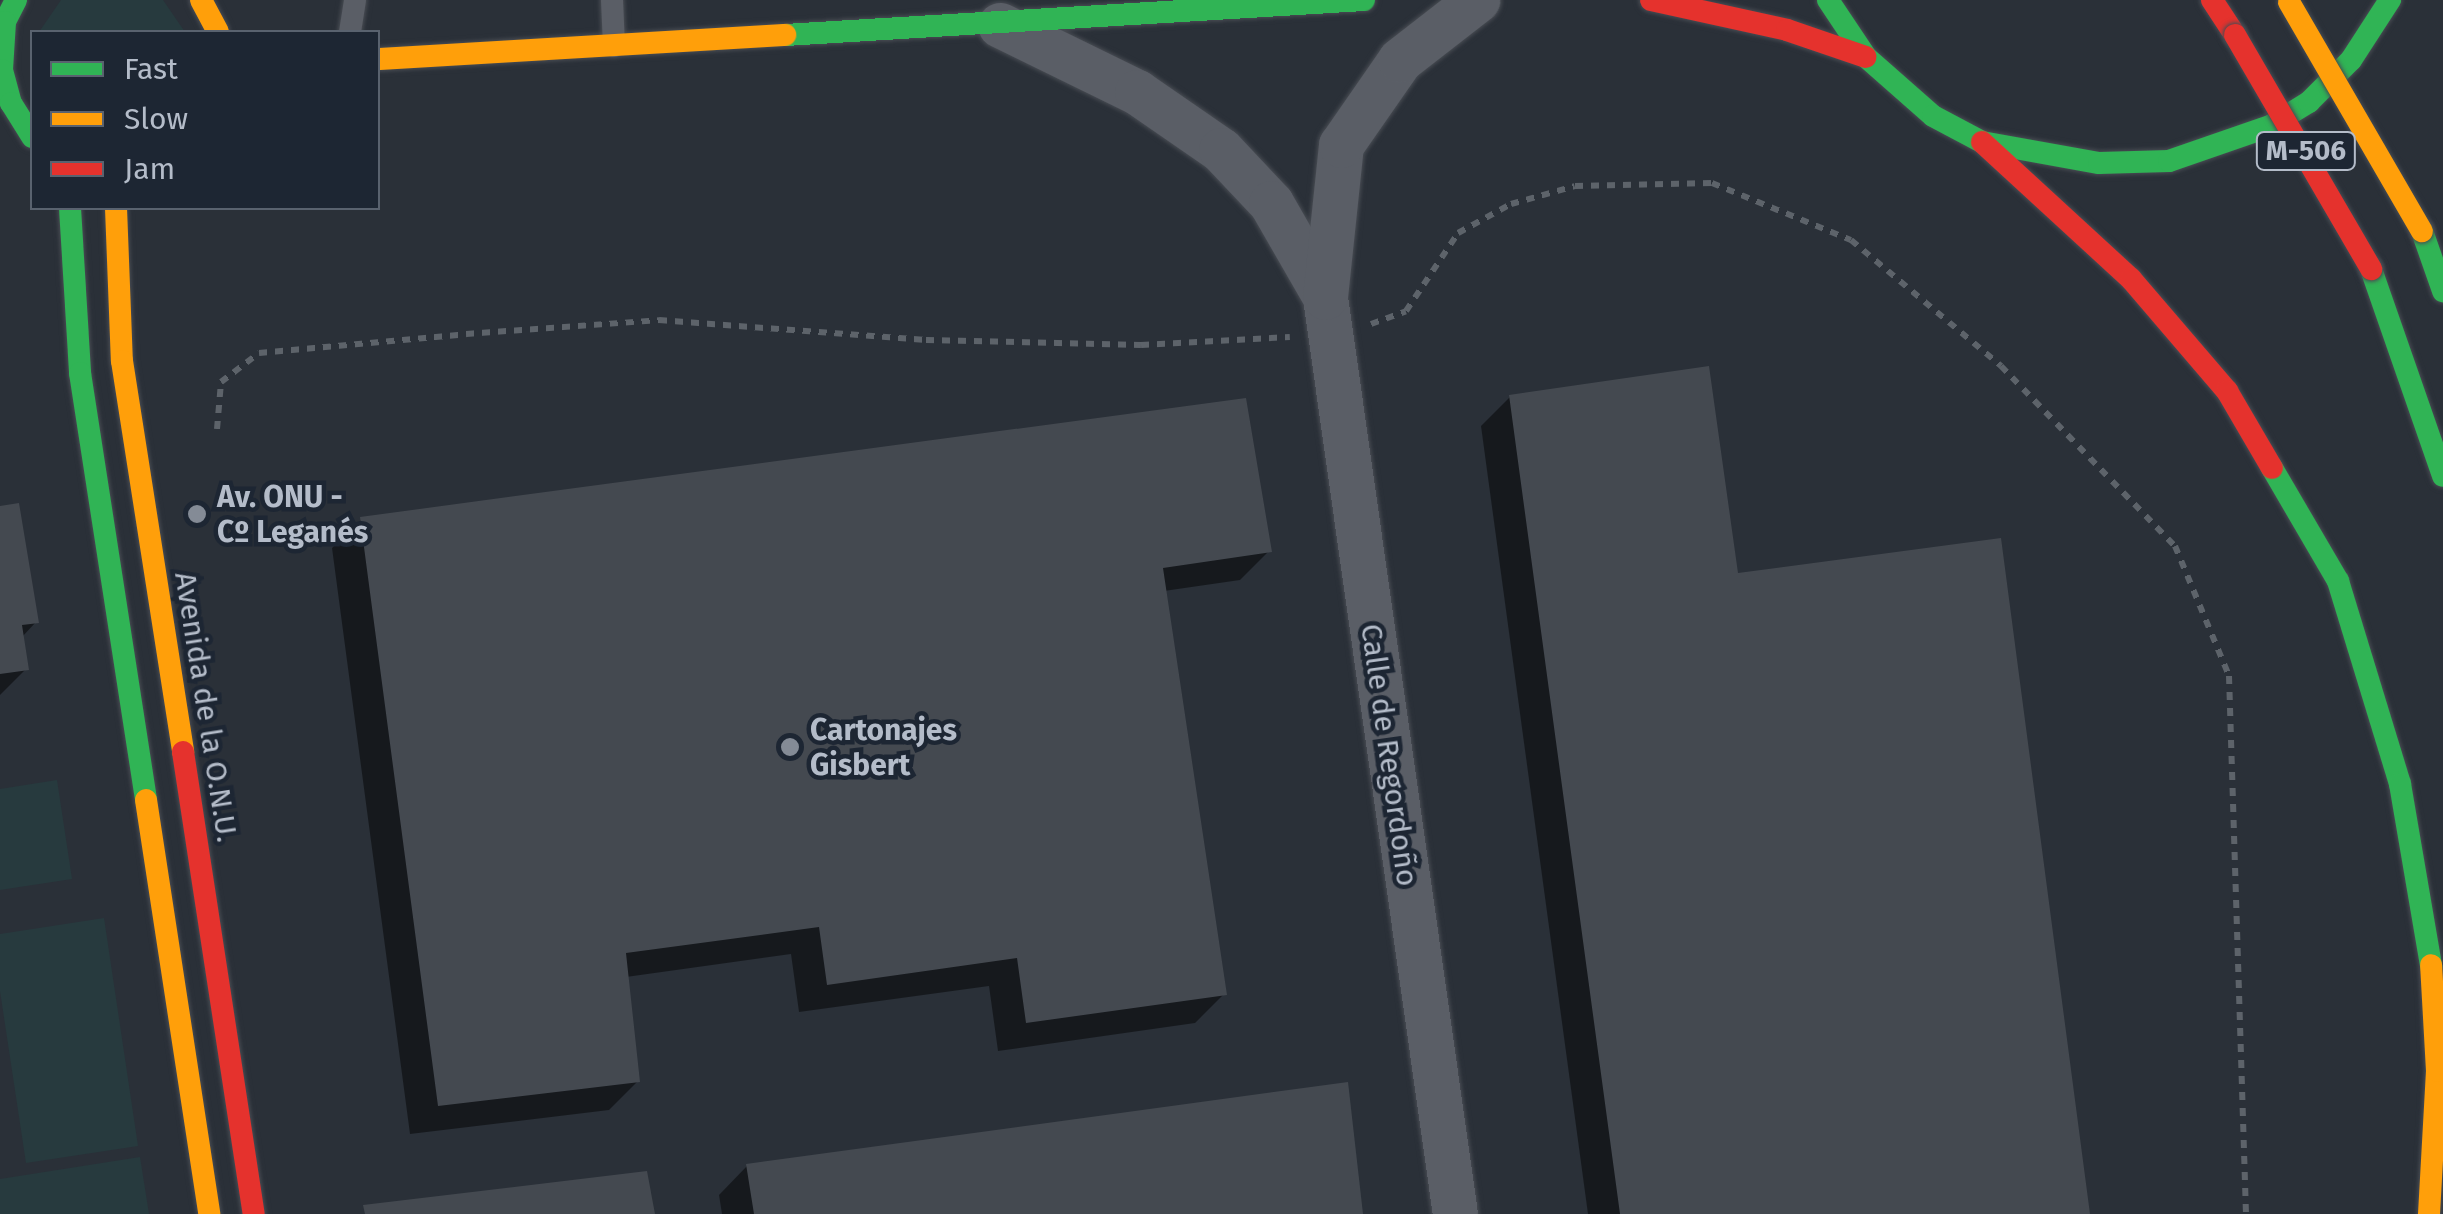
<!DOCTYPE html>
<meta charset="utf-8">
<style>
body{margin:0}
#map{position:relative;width:2443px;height:1214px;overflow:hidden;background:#2a3038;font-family:"Fira Sans",sans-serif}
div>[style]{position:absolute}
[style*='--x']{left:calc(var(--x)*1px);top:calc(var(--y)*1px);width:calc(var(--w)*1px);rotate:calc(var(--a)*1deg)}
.green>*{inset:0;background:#273a3e}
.shadow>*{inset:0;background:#0007}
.building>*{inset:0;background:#444950}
.path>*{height:6px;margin-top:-3px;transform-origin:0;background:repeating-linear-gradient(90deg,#5d636a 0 8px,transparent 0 16px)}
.roads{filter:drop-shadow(0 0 2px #484c53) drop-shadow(0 0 2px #484c53)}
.lane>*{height:22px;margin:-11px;padding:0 11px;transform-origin:11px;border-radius:11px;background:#5a5e66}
.street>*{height:45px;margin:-22.5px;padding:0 22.5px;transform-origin:22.5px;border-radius:22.5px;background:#5a5e66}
.fast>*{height:22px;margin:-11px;padding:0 11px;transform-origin:11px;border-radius:11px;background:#30b455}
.slow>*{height:22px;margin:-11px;padding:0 11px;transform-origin:11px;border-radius:11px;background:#ff9f0a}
.jam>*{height:22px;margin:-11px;padding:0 11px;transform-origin:11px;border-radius:11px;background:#e5322d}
.bridges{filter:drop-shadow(0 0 2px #474c53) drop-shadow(0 0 2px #474c53)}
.slow-bridge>*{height:22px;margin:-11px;padding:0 11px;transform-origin:11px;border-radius:11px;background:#ff9f0a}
.jam-bridge>*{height:22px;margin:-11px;padding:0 11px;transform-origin:11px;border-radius:11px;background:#e5322d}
.dots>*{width:28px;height:28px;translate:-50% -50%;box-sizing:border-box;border:5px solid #1d2633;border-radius:50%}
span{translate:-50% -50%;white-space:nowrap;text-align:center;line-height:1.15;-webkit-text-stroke:9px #1d2633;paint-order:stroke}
.shield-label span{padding:2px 8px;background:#1d2633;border:2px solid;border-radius:8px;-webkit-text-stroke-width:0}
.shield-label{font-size:28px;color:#b4bcc9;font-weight:700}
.poi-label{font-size:30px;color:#b4bcc9;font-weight:700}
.left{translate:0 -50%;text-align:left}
.street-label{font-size:30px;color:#b4bcc9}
.legend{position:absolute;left:30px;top:30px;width:350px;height:180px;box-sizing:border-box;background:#1d2633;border:2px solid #59626f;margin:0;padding:12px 18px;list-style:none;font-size:30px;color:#b4bcc9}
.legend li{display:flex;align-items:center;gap:20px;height:50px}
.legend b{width:50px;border:2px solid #59626f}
</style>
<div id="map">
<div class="green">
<i style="clip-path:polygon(61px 0,163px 0,185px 32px,39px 32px)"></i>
<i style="clip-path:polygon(57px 780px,72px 879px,0 890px,0 789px)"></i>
<i style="clip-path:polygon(104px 918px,138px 1146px,26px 1163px,0 991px,0 934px)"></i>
<i style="clip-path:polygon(140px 1157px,149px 1214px,0 1214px,0 1179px)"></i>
</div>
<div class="shadow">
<i style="clip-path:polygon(1510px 397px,1736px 576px,2087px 1214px,1588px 1214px,1481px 426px)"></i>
<i style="clip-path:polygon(0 508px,36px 622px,22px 637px,26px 669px,0 695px)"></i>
<i style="clip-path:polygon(361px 520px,1269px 551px,1240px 580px,1164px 591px,1224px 994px,1195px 1023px,998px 1051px,989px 986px,799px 1012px,791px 954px,626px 977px,638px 1081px,609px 1110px,410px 1134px,332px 548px)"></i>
<i style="clip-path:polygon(747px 1166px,1361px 1214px,722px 1214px,719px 1195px)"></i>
</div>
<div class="building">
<i style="clip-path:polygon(1709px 366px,1738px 573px,2001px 538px,2090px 1214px,1620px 1214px,1509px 395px)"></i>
<i style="clip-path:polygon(1246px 398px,1272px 552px,1163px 568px,1227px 995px,1026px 1023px,1017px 958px,827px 985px,819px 927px,626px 953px,640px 1082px,438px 1106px,360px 517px)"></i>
<i style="clip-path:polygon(19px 503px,39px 623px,22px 625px,29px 670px,0 674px,0 506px)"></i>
<i style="clip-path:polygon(1348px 1082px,1363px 1214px,754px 1214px,746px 1164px)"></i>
<i style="clip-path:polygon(647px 1171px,655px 1214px,365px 1214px,363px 1205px)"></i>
</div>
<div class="path">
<i style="--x:1371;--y:324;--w:37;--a:-20"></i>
<i style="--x:1406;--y:311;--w:94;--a:-56.3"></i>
<i style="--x:1458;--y:233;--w:60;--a:-28.7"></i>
<i style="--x:1511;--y:204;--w:66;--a:-15.7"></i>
<i style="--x:1575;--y:186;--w:137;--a:-1.3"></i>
<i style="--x:1712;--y:183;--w:150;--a:22.3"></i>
<i style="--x:1851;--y:240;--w:196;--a:40"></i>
<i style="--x:2001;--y:366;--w:250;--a:46"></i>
<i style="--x:2175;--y:546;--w:141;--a:67.4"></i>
<i style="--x:2229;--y:676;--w:538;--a:88.19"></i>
<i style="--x:217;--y:429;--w:47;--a:-85.1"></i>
<i style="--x:221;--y:382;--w:48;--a:-37.3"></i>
<i style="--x:259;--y:353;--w:208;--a:-5.2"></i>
<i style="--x:466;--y:334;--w:194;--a:-4.1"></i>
<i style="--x:659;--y:320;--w:268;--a:4.3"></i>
<i style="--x:926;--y:340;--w:215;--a:1.3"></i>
<i style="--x:1141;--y:345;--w:149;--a:-3.1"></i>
</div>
<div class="roads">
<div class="lane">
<i style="--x:612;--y:0;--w:46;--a:87.5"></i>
<i style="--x:350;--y:32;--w:32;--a:-81"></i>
</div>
<div class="street">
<i style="--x:1000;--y:25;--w:153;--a:26.1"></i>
<i style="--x:1137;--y:92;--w:102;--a:34.6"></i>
<i style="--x:1221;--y:150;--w:73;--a:46.7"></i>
<i style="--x:1271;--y:203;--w:108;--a:60.1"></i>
<i style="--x:1455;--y:1214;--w:926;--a:-98.07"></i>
<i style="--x:1325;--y:297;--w:153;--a:-84"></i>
<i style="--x:1341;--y:145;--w:103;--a:-55.2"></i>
<i style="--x:1400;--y:60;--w:98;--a:-37.9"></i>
</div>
<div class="fast">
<i style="--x:16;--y:0;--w:25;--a:117"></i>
<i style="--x:5;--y:22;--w:48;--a:93.6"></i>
<i style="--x:2;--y:70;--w:34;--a:75"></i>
<i style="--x:11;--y:103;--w:40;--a:58"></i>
<i style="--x:1828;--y:0;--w:69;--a:56.3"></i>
<i style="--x:1866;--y:57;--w:89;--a:41.4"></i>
<i style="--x:1933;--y:116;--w:55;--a:28"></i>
<i style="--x:1982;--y:142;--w:119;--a:10.2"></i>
<i style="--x:2099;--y:163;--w:70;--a:-1.6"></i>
<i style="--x:2169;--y:161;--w:107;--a:-19.1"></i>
<i style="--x:2270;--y:126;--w:46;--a:-31.6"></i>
<i style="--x:2309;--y:102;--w:59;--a:-45"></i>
<i style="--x:2351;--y:60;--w:72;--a:-57"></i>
<i style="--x:785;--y:35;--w:580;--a:-3.46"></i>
<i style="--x:70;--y:208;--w:165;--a:86.5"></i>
<i style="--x:80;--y:373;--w:432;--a:81.2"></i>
<i style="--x:2422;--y:231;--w:64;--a:70.7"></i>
<i style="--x:2371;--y:269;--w:219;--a:70.8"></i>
<i style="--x:2272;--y:468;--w:131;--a:59.7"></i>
<i style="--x:2338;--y:581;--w:212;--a:73"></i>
<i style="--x:2400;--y:784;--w:184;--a:80.3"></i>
</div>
<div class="slow">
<i style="--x:201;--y:0;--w:36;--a:62"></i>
<i style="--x:378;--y:59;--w:408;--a:-3.4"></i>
<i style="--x:116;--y:208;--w:153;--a:87.8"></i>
<i style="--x:122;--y:361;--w:396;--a:81.1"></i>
<i style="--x:146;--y:800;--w:419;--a:81.3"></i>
<i style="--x:2429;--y:1214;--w:143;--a:-86.8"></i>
<i style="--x:2437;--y:1071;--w:106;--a:-93.2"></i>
</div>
<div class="jam">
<i style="--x:1651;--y:0;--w:139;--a:12.4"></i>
<i style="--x:1787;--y:30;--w:83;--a:18.9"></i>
<i style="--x:2212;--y:0;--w:42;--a:56.7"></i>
<i style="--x:1982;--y:142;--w:202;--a:42.6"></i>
<i style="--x:2131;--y:279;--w:148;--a:49.4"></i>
<i style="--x:2227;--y:391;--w:89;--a:59.7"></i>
<i style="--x:183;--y:752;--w:467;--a:81.3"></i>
</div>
</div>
<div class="bridges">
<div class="slow-bridge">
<i style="--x:2289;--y:2;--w:265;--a:59.9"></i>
</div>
<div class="jam-bridge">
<i style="--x:2235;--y:35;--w:271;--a:59.8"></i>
</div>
</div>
<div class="dots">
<i style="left:197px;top:514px;background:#848b96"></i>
<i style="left:790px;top:747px;background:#848b96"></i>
</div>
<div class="shield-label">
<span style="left:2306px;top:151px">M-506</span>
</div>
<div class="poi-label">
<span class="left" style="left:217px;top:514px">Av. ONU -<br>Cº Leganés</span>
<span class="left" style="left:810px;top:747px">Cartonajes<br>Gisbert</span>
</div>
<div class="street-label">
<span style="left:206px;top:707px;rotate:81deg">Avenida de la O.N.U.</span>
<span style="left:1389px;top:755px;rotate:82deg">Calle de Regordoño</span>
</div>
<ul class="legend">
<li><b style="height:12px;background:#30b455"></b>Fast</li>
<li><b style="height:12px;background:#ff9f0a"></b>Slow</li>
<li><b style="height:12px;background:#e5322d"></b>Jam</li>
</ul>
</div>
